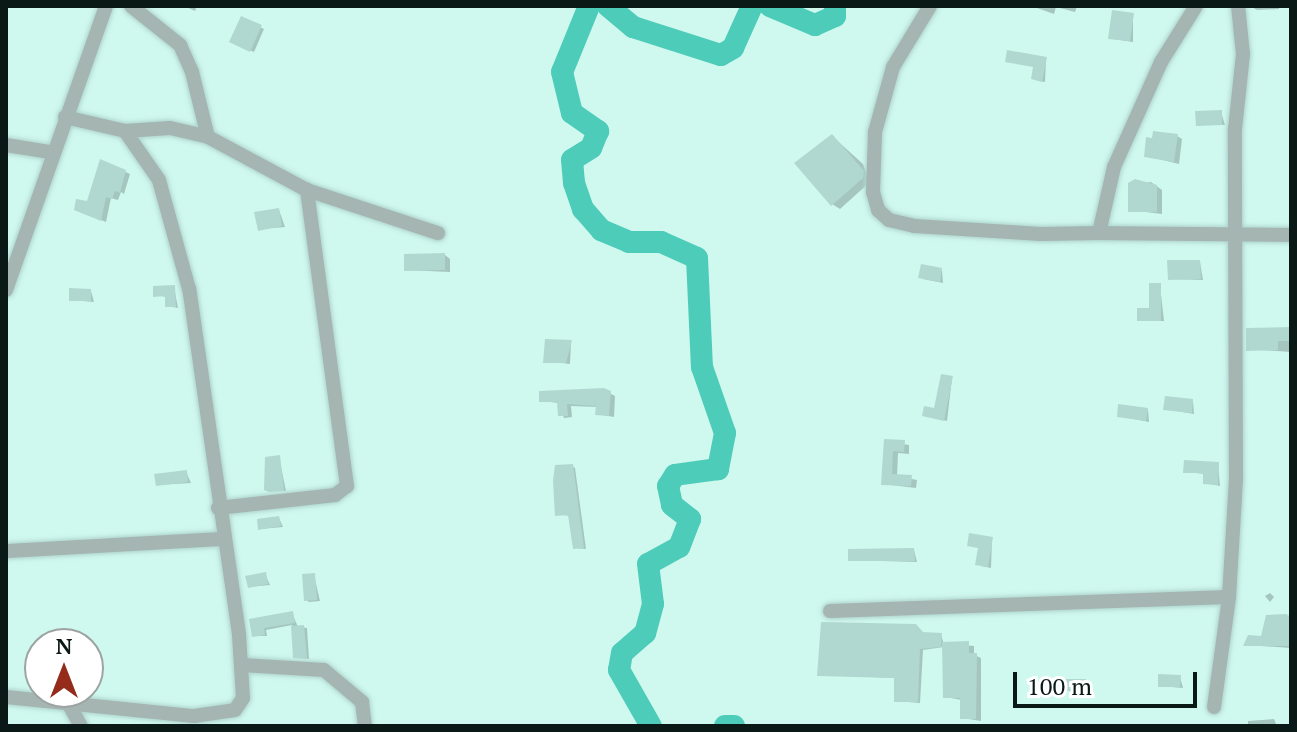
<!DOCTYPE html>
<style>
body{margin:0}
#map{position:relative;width:1297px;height:732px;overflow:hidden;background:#cff8ef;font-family:"PT Serif",serif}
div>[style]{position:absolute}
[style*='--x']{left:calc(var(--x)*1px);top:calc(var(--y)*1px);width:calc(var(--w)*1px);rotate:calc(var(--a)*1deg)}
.shadow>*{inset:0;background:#0003}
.river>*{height:22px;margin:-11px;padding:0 11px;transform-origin:11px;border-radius:11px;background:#4dccb9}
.building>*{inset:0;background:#b0d8d0}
.roads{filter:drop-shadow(0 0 2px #afd4cc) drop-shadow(0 0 2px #afd4cc)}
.street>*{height:14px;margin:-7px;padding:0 7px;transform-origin:7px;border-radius:7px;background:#a4b5b2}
span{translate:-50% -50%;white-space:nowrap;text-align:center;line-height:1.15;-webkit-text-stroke:6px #fff;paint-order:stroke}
.frame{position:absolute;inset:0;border:8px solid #0a1916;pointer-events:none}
.north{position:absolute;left:24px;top:628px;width:80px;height:80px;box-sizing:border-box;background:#fff;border:2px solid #9da3a2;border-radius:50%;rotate:0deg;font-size:22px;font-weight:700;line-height:32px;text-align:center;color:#0a1916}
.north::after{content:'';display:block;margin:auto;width:28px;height:36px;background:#952b1b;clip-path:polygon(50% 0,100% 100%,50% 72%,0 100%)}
.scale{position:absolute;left:1013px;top:672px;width:184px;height:36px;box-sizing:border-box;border:4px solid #0a1916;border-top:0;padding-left:10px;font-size:24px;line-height:28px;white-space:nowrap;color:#0a1916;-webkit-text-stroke:6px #fff;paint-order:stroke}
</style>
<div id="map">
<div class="shadow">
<i style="clip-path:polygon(184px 6px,197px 6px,195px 11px)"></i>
<i style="clip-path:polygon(1077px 6px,1075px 12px,1056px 7px,1054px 14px,1034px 7px)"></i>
<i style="clip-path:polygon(1250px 6px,1279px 6px,1279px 9px,1257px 10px)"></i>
<i style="clip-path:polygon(1133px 14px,1133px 42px,1113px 39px)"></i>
<i style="clip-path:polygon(242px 19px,264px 29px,254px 52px,232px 42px)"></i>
<i style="clip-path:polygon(1046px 59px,1045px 82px,1036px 80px)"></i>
<i style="clip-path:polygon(1221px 112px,1225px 125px,1198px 124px)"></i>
<i style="clip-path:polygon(832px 136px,863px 164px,870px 182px,840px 209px,832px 204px)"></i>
<i style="clip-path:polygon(1177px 136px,1182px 139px,1179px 164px,1146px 156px)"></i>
<i style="clip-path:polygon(126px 172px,130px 174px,124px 194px,121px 192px,118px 200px,111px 198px,106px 222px,81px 212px)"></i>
<i style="clip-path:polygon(1151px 182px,1162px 190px,1162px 214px,1130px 210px,1130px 185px)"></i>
<i style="clip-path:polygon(279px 210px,285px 227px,260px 229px)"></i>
<i style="clip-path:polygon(445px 255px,450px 259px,450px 272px,406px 270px)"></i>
<i style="clip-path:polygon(1200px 262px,1203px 280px,1170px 279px)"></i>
<i style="clip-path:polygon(942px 270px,943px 283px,923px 279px)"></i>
<i style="clip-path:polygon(1160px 285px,1164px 321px,1142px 321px,1139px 320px,1151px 310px)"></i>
<i style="clip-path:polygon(174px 287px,178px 308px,167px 306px,167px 297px,155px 295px)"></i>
<i style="clip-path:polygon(91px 291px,94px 302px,71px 300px)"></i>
<i style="clip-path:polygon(1291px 329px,1291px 352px,1248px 349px)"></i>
<i style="clip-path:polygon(571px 342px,570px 364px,546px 361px)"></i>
<i style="clip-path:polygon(952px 378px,947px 421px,924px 415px,936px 410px)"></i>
<i style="clip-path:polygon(604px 390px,615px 396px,614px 417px,597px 414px,598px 407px,571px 406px,572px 417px,564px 418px,559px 403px,541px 401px)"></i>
<i style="clip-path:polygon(1193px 401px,1194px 414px,1165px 409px)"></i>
<i style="clip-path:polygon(1148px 410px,1149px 422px,1119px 416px)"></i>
<i style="clip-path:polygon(885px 441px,909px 445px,909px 454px,898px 453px,897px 476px,917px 480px,916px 488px,883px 484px)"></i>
<i style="clip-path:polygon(279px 457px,286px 491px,269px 491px)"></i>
<i style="clip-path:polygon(1218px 464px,1220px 486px,1205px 483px,1205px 474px,1186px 472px)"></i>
<i style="clip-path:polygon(572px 466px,575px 468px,586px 549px,575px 548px,570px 516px,557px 514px)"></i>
<i style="clip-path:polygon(186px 472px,191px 483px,157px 485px)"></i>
<i style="clip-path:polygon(279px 518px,283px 527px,260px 529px)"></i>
<i style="clip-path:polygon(992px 539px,991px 568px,981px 566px,980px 548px)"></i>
<i style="clip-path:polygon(914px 550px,917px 562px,850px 560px)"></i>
<i style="clip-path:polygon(265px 574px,270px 585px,249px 587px)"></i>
<i style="clip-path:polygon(314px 575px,320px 601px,309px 602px,306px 600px)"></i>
<i style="clip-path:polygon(1270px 593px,1274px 597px,1270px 602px,1265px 596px)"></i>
<i style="clip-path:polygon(292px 613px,298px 627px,307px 628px,309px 659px,295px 657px,292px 625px,266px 630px,267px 636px,254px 636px,251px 620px)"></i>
<i style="clip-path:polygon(1268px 617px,1291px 618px,1291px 648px,1246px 645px,1262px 638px)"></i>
<i style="clip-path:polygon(923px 633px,941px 635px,944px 644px,974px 646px,974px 655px,981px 658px,981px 721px,962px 718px,962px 700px,945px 697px,944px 647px,923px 650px,920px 703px,896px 701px,896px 678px,820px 675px)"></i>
<i style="clip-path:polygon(1180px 677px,1183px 688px,1160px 686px)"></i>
<i style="clip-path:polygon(1086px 681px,1089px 691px,1065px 690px)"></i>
<i style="clip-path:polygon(1274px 719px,1277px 726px,1248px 726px,1248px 721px)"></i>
</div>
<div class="river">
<i style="--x:589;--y:6;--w:71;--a:112.2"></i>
<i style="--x:562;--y:72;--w:42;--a:76.3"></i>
<i style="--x:572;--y:113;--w:32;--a:35"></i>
<i style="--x:598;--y:131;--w:18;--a:112"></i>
<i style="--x:591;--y:148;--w:22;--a:148"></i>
<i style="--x:572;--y:160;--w:23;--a:85"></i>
<i style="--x:574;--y:183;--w:28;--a:71"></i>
<i style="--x:583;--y:209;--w:28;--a:49"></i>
<i style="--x:601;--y:230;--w:30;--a:23"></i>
<i style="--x:629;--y:242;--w:32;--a:0"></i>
<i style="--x:661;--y:242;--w:39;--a:24"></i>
<i style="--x:697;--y:258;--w:109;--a:87.4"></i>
<i style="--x:702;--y:367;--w:70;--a:70.8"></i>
<i style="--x:725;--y:433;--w:37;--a:101"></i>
<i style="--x:718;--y:469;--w:43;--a:172.1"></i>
<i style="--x:675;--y:475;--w:13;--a:122"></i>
<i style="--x:668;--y:486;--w:19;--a:78"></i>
<i style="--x:672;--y:505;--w:23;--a:38"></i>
<i style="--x:690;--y:519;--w:30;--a:111"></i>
<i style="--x:679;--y:547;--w:35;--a:151"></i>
<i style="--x:648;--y:564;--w:40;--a:82.9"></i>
<i style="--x:653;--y:604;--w:30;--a:105"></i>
<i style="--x:645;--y:633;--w:30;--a:139"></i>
<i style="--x:622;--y:653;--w:17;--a:100"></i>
<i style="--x:619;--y:670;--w:64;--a:60.3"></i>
<i style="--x:608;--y:6;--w:33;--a:40"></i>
<i style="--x:633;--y:27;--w:92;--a:17.7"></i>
<i style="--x:721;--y:55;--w:14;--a:-30"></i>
<i style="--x:733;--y:48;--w:46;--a:-65.7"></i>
<i style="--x:770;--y:6;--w:49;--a:22.9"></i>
<i style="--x:815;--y:25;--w:22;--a:-24"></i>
<i style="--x:835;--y:16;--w:10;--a:-90"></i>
<i style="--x:725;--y:726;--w:9;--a:0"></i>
</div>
<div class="building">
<i style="clip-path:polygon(1112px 10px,1134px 13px,1130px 41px,1108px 39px)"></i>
<i style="clip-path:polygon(241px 16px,262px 25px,250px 52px,229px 42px)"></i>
<i style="clip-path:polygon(1007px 50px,1047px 57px,1042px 82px,1031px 79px,1033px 67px,1005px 62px)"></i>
<i style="clip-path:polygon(1222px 110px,1222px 125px,1196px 126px,1195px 111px)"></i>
<i style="clip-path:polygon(1153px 131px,1178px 134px,1174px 162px,1144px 157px,1146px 137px,1152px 138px)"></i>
<i style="clip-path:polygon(832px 134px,864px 171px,863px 178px,831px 206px,794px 163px)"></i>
<i style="clip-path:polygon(100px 159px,126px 170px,120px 193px,115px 191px,112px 199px,106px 197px,101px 221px,74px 210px,76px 199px,87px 201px)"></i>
<i style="clip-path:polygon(1135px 179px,1157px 185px,1157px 212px,1128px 212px,1128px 183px)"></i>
<i style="clip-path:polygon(279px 208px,282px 226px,258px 231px,254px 212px)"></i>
<i style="clip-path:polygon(445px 253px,445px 270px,404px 271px,404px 254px)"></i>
<i style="clip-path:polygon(1167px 260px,1200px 260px,1201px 279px,1168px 280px)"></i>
<i style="clip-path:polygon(921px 264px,942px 268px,940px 282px,918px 278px)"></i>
<i style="clip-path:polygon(1149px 283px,1161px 283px,1161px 321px,1137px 321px,1137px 308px,1149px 308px)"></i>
<i style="clip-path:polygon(175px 285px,176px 307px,165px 307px,165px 296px,153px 297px,153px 286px)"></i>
<i style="clip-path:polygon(69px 288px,91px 289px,91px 301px,69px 301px)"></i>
<i style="clip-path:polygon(1291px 327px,1291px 341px,1278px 341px,1278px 350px,1246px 351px,1246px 328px)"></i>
<i style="clip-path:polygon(545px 339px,572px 340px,566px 363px,543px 363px)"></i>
<i style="clip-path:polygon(941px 374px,953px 376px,944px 421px,922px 416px,924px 406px,934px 408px)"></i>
<i style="clip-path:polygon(604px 388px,611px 391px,609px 416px,595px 415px,596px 406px,567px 404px,568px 416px,558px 416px,557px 402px,539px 402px,539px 391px)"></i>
<i style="clip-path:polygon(1165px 396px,1193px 399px,1192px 413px,1163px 410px)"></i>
<i style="clip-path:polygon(1118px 404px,1148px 408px,1146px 421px,1117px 417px)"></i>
<i style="clip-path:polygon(884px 439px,905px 440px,904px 452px,893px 451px,892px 474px,912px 475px,911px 486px,881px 485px)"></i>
<i style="clip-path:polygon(280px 455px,284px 491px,269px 492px,264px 490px,265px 457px)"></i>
<i style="clip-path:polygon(1184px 460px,1219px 462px,1218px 485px,1203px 484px,1203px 473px,1183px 473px)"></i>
<i style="clip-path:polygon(573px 464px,584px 548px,573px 549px,568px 515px,555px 516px,553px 481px,555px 465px)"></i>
<i style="clip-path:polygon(187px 470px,188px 482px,156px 486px,154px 474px)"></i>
<i style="clip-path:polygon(279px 516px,281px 526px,258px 530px,257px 519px)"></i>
<i style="clip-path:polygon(969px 533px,993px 537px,988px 567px,975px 565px,978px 548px,967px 546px)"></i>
<i style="clip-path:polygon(914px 548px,915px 561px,848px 561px,848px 549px)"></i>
<i style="clip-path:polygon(266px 572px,268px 584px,248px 588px,245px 576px)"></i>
<i style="clip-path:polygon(315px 573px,317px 600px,304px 601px,302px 574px)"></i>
<i style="clip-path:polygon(293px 611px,295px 623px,264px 628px,265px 635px,252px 637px,249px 619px)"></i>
<i style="clip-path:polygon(1286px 614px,1291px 617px,1289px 646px,1243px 646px,1248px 635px,1261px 636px,1266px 615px)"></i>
<i style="clip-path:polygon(821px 622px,916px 624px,923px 632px,942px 633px,941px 647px,920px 649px,918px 702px,894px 702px,894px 678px,817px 676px)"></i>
<i style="clip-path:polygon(304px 625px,307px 659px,293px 658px,291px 626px)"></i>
<i style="clip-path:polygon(969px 641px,969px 653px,977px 653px,976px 719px,960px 719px,960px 698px,943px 698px,942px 642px)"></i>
<i style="clip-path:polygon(1158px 674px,1181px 675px,1180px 687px,1158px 687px)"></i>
<i style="clip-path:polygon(1063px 679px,1086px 679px,1086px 691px,1063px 691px)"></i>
</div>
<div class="roads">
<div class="street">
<i style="--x:131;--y:6;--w:63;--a:38.5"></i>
<i style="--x:180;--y:45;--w:30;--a:66"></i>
<i style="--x:192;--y:72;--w:67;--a:76.2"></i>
<i style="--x:930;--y:6;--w:71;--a:121.2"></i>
<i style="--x:893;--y:67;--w:67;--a:105.5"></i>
<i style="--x:875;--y:132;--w:60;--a:91.9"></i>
<i style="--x:873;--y:192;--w:19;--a:74"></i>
<i style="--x:878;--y:210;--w:15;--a:42"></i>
<i style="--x:889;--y:220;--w:27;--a:13"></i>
<i style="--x:915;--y:226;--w:126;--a:3.6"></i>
<i style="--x:1041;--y:234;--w:58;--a:-1"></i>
<i style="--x:1099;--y:233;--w:68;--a:-77.2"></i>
<i style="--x:1114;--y:167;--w:115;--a:-65.9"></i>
<i style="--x:1161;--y:62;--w:66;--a:-58"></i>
<i style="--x:65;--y:117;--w:62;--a:13.1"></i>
<i style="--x:125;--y:131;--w:45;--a:-3.8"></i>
<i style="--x:170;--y:128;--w:39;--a:13"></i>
<i style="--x:208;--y:137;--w:112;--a:28.2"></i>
<i style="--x:307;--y:190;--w:138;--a:18.2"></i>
<i style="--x:6;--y:145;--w:45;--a:9"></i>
<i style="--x:1099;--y:233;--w:192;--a:0.6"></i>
<i style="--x:6;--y:290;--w:301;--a:-70.6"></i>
<i style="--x:218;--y:508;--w:118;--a:-6.3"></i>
<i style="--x:335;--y:495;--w:15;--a:-37"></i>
<i style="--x:347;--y:486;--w:299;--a:-97.7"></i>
<i style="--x:6;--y:551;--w:217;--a:-3.2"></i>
<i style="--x:830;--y:611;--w:399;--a:-2"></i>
<i style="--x:1229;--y:597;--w:117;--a:-86.6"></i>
<i style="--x:1236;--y:480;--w:351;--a:-90.2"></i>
<i style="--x:1235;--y:129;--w:75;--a:-83.9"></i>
<i style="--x:1243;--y:54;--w:48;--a:-95.9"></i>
<i style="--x:242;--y:665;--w:82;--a:3.5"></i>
<i style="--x:324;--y:670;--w:50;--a:40.1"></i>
<i style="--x:362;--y:702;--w:24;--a:83"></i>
<i style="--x:6;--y:697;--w:189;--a:5.8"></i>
<i style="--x:194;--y:716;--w:41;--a:-8.3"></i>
<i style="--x:235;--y:710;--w:14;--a:-56"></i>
<i style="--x:243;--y:698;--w:64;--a:-93.6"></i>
<i style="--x:239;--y:634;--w:349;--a:-98.2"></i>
<i style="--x:189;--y:289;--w:113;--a:-105.4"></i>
<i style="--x:159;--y:180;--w:60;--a:-124.8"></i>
<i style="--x:67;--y:701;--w:29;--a:61"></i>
<i style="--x:1214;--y:707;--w:111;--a:-82.2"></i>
</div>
</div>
<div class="frame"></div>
<div class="north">N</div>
<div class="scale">100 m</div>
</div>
